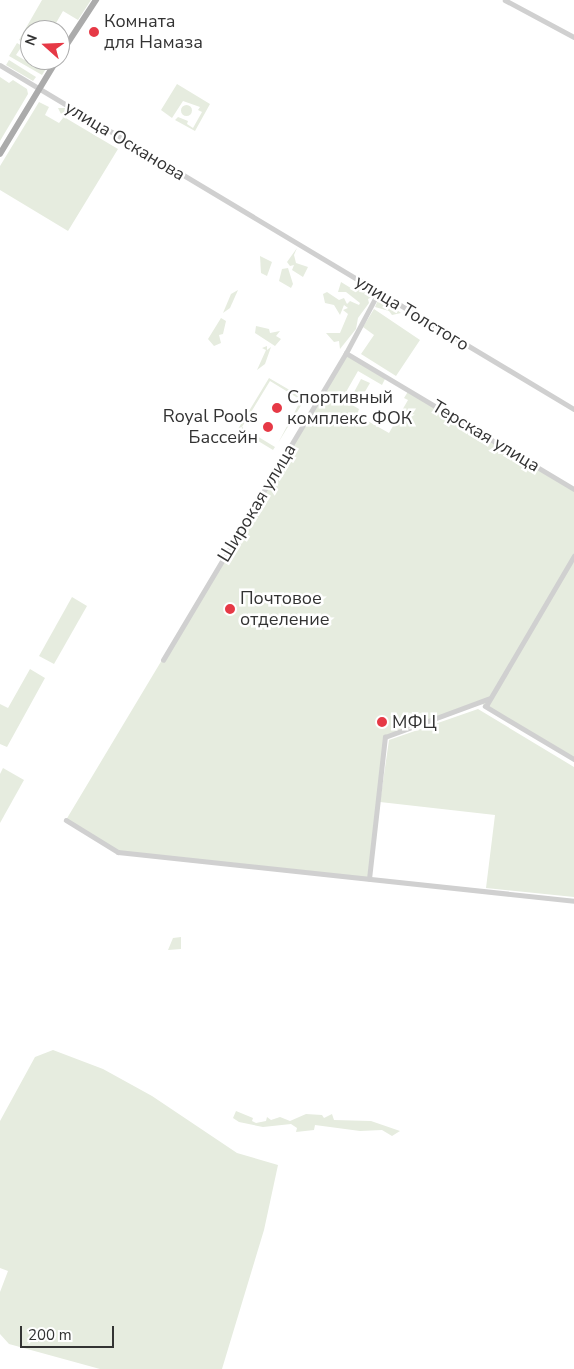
<!DOCTYPE html>
<meta charset="utf-8">
<style>
body{margin:0}
#map{position:relative;width:574px;height:1369px;overflow:hidden;background:#fff;font-family:"Nunito Sans",sans-serif}
div>[style]{position:absolute}
[style*='--x']{left:calc(var(--x)*1px);top:calc(var(--y)*1px);width:calc(var(--w)*1px);rotate:calc(var(--a)*1deg)}
.green>*{inset:0;background:#e6ecdf}
.round{border-radius:50%}
.minor>*{height:4.5px;margin:-2.25px;padding:0 2.25px;transform-origin:2.25px;border-radius:2.25px;background:#d0d0d0}
.major>*{height:5.5px;margin:-2.75px;padding:0 2.75px;transform-origin:2.75px;border-radius:2.75px;background:#ababab}
.dots>*{width:14px;height:14px;translate:-50% -50%;box-sizing:border-box;border:2px solid #fff;border-radius:50%}
span{translate:-50% -50%;white-space:nowrap;text-align:center;line-height:1.15;-webkit-text-stroke:5px #fff;paint-order:stroke}
.poi-label{font-size:18px;color:#333}
.left{translate:0 -50%;text-align:left}
.right{translate:-100% -50%;text-align:right}
.street-label{font-size:18px;color:#333}
.north{position:absolute;left:20px;top:20px;width:50px;height:50px;box-sizing:border-box;background:#fff;border:1px solid #adadad;border-radius:50%;rotate:290deg;font-size:14px;font-weight:700;line-height:20px;text-align:center;color:#333}
.north::after{content:'';display:block;margin:auto;width:18px;height:22px;background:#e63946;clip-path:polygon(50% 0,100% 100%,50% 72%,0 100%)}
.scale{position:absolute;left:20px;top:1326px;width:94px;height:22px;box-sizing:border-box;border:2px solid #333;border-top:0;padding-left:6px;font-size:15px;line-height:18px;white-space:nowrap;color:#333;-webkit-text-stroke:4px #fff;paint-order:stroke}
</style>
<div id="map">
<div class="green">
<i style="clip-path:polygon(42px 0,91px 0,78px 20px,63px 11px,52px 30px,35px 24px,24px 43px,19px 40px)"></i>
<i style="clip-path:polygon(17px 43px,22px 46px,16px 55px,38px 68px,43px 60px,49px 64px,42px 75px,9px 56px)"></i>
<i style="clip-path:polygon(9px 60px,36px 77px,33px 81px,6px 65px)"></i>
<i style="clip-path:polygon(0 77px,9px 83px,13px 80px,27px 89px,28px 94px,0 141px)"></i>
<i style="clip-path:polygon(177px 84px,210px 104px,195px 131px,175px 120px,178px 117px,188px 121px,187px 124px,193px 128px,202px 112px,198px 110px,200px 107px,183px 101px,172px 118px,161px 110px)"></i>
<i style="clip-path:polygon(39px 102px,49px 107px,45px 115px,59px 123px,63px 118px,58px 108px,65px 108px,64px 117px,118px 149px,68px 231px,0 190px,0 166px)"></i>
<i class="round" style="left:180.5px;top:104.5px;width:11px;height:11px"></i>
<i style="clip-path:polygon(297px 248px,294px 255px,296px 263px,308px 267px,303px 277px,292px 270px,294px 265px,290px 266px,287px 262px)"></i>
<i style="clip-path:polygon(260px 256px,272px 262px,267px 276px,261px 273px)"></i>
<i style="clip-path:polygon(288px 268px,293px 284px,291px 288px,279px 281px,282px 269px)"></i>
<i style="clip-path:polygon(341px 282px,354px 290px,362px 288px,376px 295px,368px 299px,369px 303px,358px 318px,356px 329px,340px 349px,339px 341px,334px 342px,326px 333px,340px 333px,348px 314px,343px 310px,348px 308px,344px 305px,340px 315px,334px 305px,325px 303px,323px 294px,327px 292px,339px 300px,344px 298px,347px 304px,350px 301px,359px 305px,360px 303px,346px 292px,338px 292px)"></i>
<i style="clip-path:polygon(238px 290px,230px 308px,223px 313px,231px 294px)"></i>
<i style="clip-path:polygon(378px 300px,384px 300px,401px 313px,392px 315px,389px 311px,375px 307px)"></i>
<i style="clip-path:polygon(374px 309px,420px 340px,396px 376px,361px 354px,374px 335px,363px 327px)"></i>
<i style="clip-path:polygon(221px 318px,226px 321px,223px 334px,219px 335px,221px 343px,214px 346px,208px 339px)"></i>
<i style="clip-path:polygon(256px 326px,269px 329px,270px 333px,280px 331px,276px 336px,281px 339px,275px 346px,255px 333px)"></i>
<i style="clip-path:polygon(267px 346px,267px 350px,271px 347px,265px 364px,257px 370px,266px 350px,262px 348px)"></i>
<i style="clip-path:polygon(346px 353px,386px 377px,382px 385px,358px 371px,342px 399px,359px 409px,357px 415px,389px 433px,408px 400px,404px 398px,409px 390px,574px 489px,574px 759px,479px 702px,386px 737px,369px 879px,118px 852px,66px 820px)"></i>
<i style="clip-path:polygon(269px 378px,305px 399px,278px 443px,301px 400px,270px 381px,242px 427px,275px 447px,273px 450px,238px 429px)"></i>
<i style="clip-path:polygon(361px 379px,370px 383px,360px 400px,352px 396px)"></i>
<i style="clip-path:polygon(72px 597px,87px 606px,54px 664px,39px 656px)"></i>
<i style="clip-path:polygon(30px 669px,45px 678px,7px 747px,0 744px,0 704px,8px 708px)"></i>
<i style="clip-path:polygon(478px 709px,574px 767px,574px 897px,486px 888px,495px 815px,380px 802px,389px 740px)"></i>
<i style="clip-path:polygon(3px 768px,24px 780px,0 823px,0 774px)"></i>
<i style="clip-path:polygon(181px 937px,181px 949px,168px 950px,173px 938px)"></i>
<i style="clip-path:polygon(53px 1050px,103px 1069px,152px 1096px,237px 1153px,278px 1165px,264px 1230px,222px 1369px,100px 1369px,9px 1344px,0 1334px,0 1292px,8px 1271px,0 1268px,0 1121px,35px 1057px)"></i>
<i style="clip-path:polygon(236px 1111px,253px 1118px,252px 1121px,256px 1123px,266px 1121px,267px 1117px,271px 1120px,280px 1117px,290px 1121px,306px 1114px,322px 1115px,324px 1118px,332px 1114px,334px 1120px,371px 1121px,400px 1131px,392px 1136px,382px 1130px,360px 1131px,315px 1125px,314px 1130px,296px 1132px,297px 1128px,291px 1124px,263px 1127px,239px 1122px,233px 1118px)"></i>
</div>
<div class="minor">
<i style="--x:505;--y:0;--w:78;--a:28.2"></i>
<i style="--x:0;--y:65;--w:669;--a:30.93"></i>
<i style="--x:346;--y:353;--w:265;--a:30.8"></i>
<i style="--x:163;--y:660;--w:357;--a:-59.2"></i>
<i style="--x:346;--y:353;--w:68;--a:-61.9"></i>
<i style="--x:485;--y:706;--w:104;--a:30.8"></i>
<i style="--x:486;--y:706;--w:174;--a:-59.6"></i>
<i style="--x:66;--y:820;--w:61;--a:31.6"></i>
<i style="--x:118;--y:852;--w:459;--a:6.1"></i>
<i style="--x:369;--y:879;--w:143;--a:-83.6"></i>
<i style="--x:385;--y:737;--w:110;--a:-20.3"></i>
</div>
<div class="major">
<i style="--x:60;--y:55;--w:66;--a:-56.8"></i>
<i style="--x:0;--y:154;--w:110;--a:-58.8"></i>
</div>
<div class="dots">
<i style="left:94px;top:32px;background:#e63946"></i>
<i style="left:277px;top:408px;background:#e63946"></i>
<i style="left:268px;top:427px;background:#e63946"></i>
<i style="left:230px;top:609px;background:#e63946"></i>
<i style="left:382px;top:722px;background:#e63946"></i>
</div>
<div class="poi-label">
<span class="left" style="left:104px;top:32px">Комната<br>для Намаза</span>
<span class="left" style="left:287px;top:408px">Спортивный<br>комплекс ФОК</span>
<span class="right" style="left:258px;top:427px">Royal Pools<br>Бассейн</span>
<span class="left" style="left:240px;top:609px">Почтовое<br>отделение</span>
<span class="left" style="left:392px;top:722px">МФЦ</span>
</div>
<div class="street-label">
<span style="left:125px;top:141px;rotate:31deg">улица Осканова</span>
<span style="left:412px;top:313px;rotate:31deg">улица Толстого</span>
<span style="left:486px;top:436px;rotate:31deg">Терская улица</span>
<span style="left:257px;top:503px;rotate:-59deg">Широкая улица</span>
</div>
<div class="north">N</div>
<div class="scale">200 m</div>
</div>
